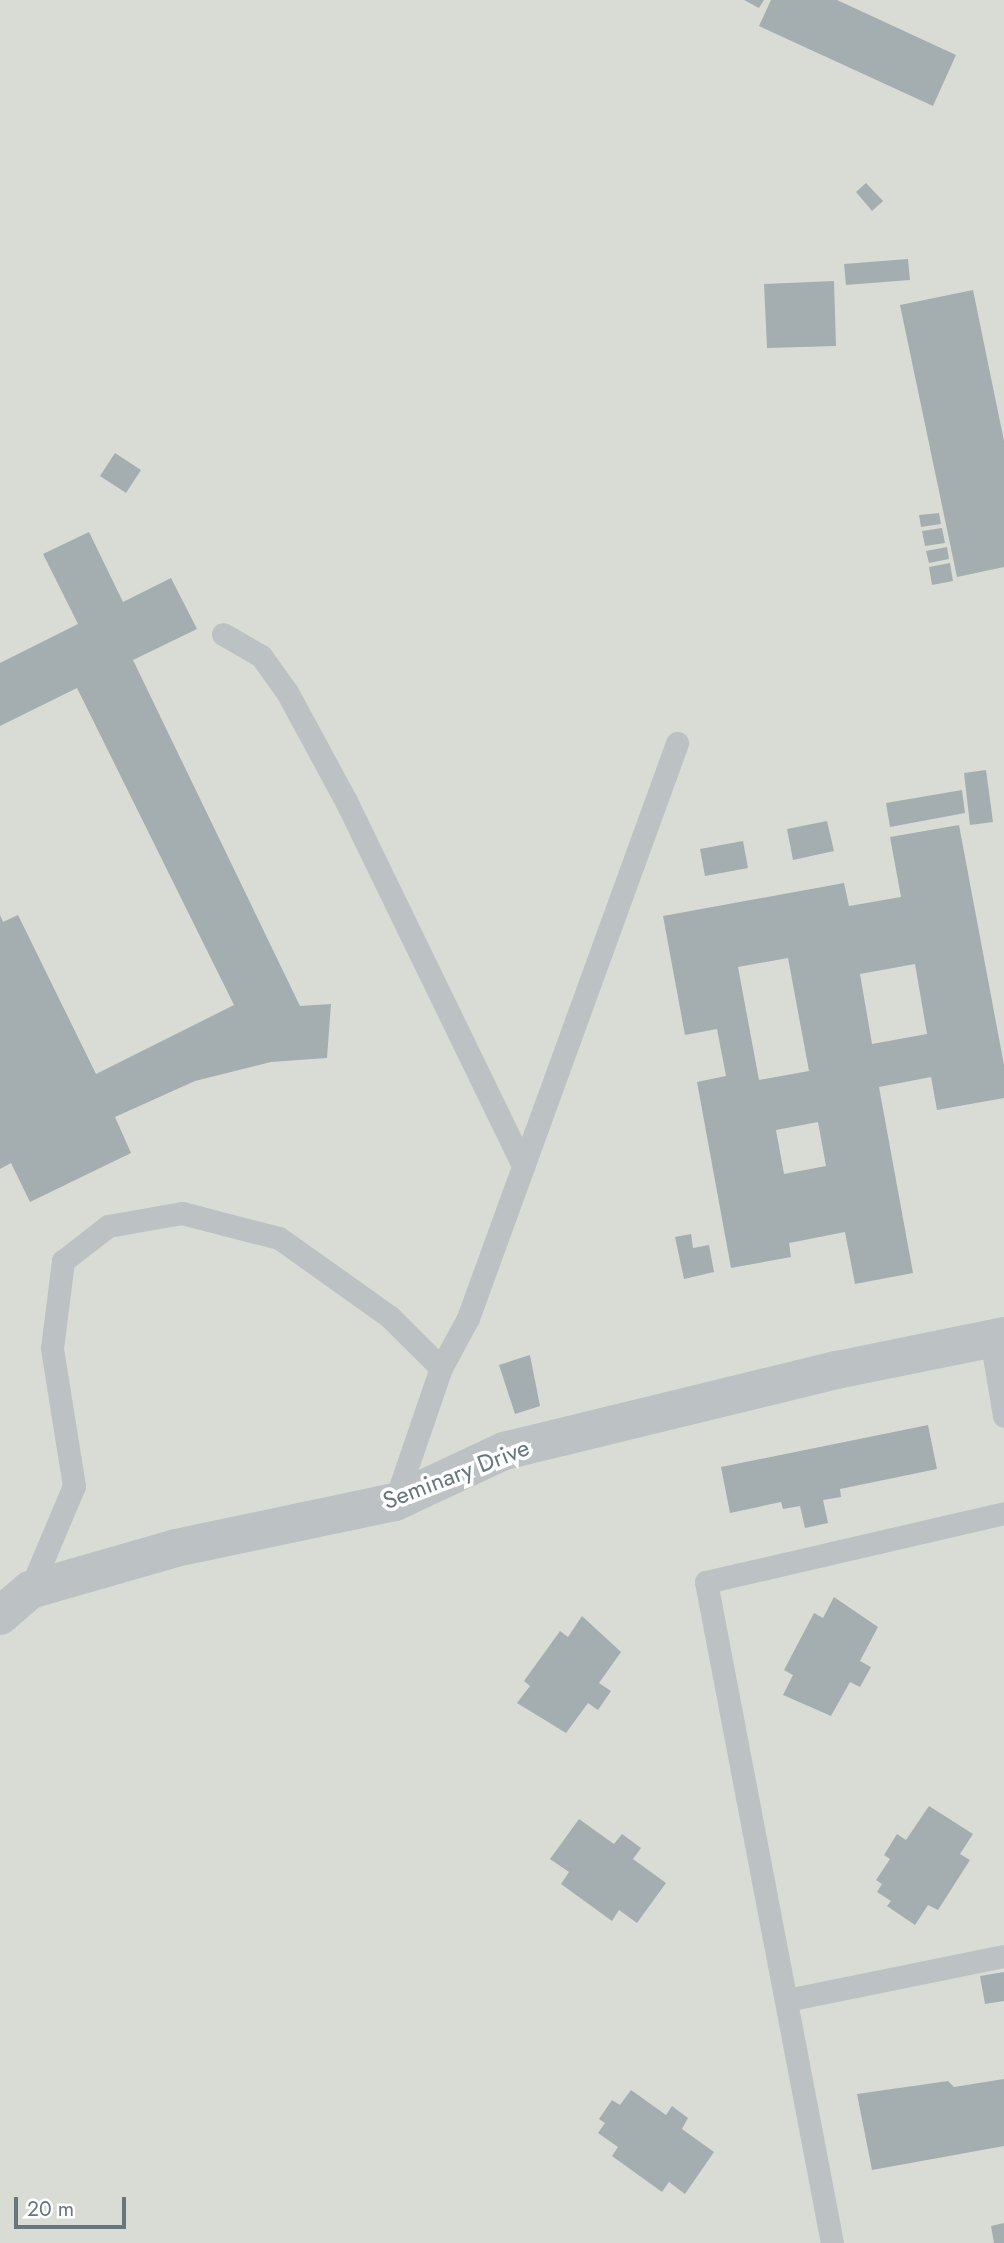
<!DOCTYPE html>
<style>
body{margin:0}
#map{position:relative;width:1004px;height:2243px;overflow:hidden;background:#f7f7f5;font-family:Jost,sans-serif}
div>[style]{position:absolute}
[style*='--x']{left:calc(var(--x)*1px);top:calc(var(--y)*1px);width:calc(var(--w)*1px);rotate:calc(var(--a)*1deg)}
.green>*{inset:0;background:#d8dcd4}
.building>*{inset:0;background:#a4aeb1}
.lane>*{height:23px;margin:-11.5px;padding:0 11.5px;transform-origin:11.5px;border-radius:11.5px;background:#bcc2c4}
.street>*{height:38px;margin:-19px;padding:0 19px;transform-origin:19px;border-radius:19px;background:#bcc2c4}
span{translate:-50% -50%;white-space:nowrap;text-align:center;line-height:1.15;-webkit-text-stroke:7px #fff;paint-order:stroke}
.street-label{font-size:24px;color:#65767d}
.scale{position:absolute;left:14px;top:2197px;width:112px;height:32px;box-sizing:border-box;border:4px solid #65767d;border-top:0;padding-left:9px;font-size:21px;line-height:24px;white-space:nowrap;color:#65767d;-webkit-text-stroke:5px #fff;paint-order:stroke}
</style>
<div id="map">
<div class="green">
<i style="clip-path:polygon(0 0,1004px 0,1004px 2243px,0 2243px)"></i>
</div>
<div class="building">
<i style="clip-path:polygon(744px 0,764px 0,759px 8px)"></i>
<i style="clip-path:polygon(771px 0,837px 0,956px 55px,933px 106px,759px 26px)"></i>
<i style="clip-path:polygon(866px 183px,883px 201px,872px 211px,856px 192px)"></i>
<i style="clip-path:polygon(908px 259px,910px 280px,846px 285px,844px 264px)"></i>
<i style="clip-path:polygon(834px 281px,836px 346px,767px 348px,764px 284px)"></i>
<i style="clip-path:polygon(973px 290px,1004px 441px,1004px 567px,957px 577px,900px 305px)"></i>
<i style="clip-path:polygon(115px 453px,141px 470px,126px 493px,100px 476px)"></i>
<i style="clip-path:polygon(939px 513px,941px 524px,921px 527px,919px 515px)"></i>
<i style="clip-path:polygon(942px 528px,945px 543px,925px 546px,922px 531px)"></i>
<i style="clip-path:polygon(89px 532px,123px 602px,171px 578px,197px 629px,133px 660px,300px 1006px,331px 1004px,327px 1058px,271px 1062px,195px 1081px,115px 1117px,131px 1153px,30px 1202px,11px 1163px,0 1169px,0 915px,3px 922px,18px 915px,96px 1074px,234px 1005px,77px 688px,0 726px,0 663px,78px 624px,43px 554px)"></i>
<i style="clip-path:polygon(947px 547px,949px 559px,929px 563px,926px 551px)"></i>
<i style="clip-path:polygon(950px 563px,953px 581px,932px 585px,929px 567px)"></i>
<i style="clip-path:polygon(986px 770px,993px 822px,970px 825px,964px 773px)"></i>
<i style="clip-path:polygon(962px 790px,965px 813px,890px 827px,886px 803px)"></i>
<i style="clip-path:polygon(827px 821px,834px 851px,793px 860px,787px 829px)"></i>
<i style="clip-path:polygon(evenodd,959px 825px,1004px 1065px,1004px 1098px,937px 1110px,931px 1077px,879px 1087px,913px 1273px,855px 1284px,845px 1232px,789px 1243px,791px 1257px,731px 1268px,697px 1082px,726px 1076px,717px 1029px,685px 1035px,663px 916px,844px 883px,849px 906px,901px 897px,890px 837px,959px 825px,788px 958px,809px 1071px,759px 1080px,738px 967px,788px 958px,959px 825px,915px 964px,927px 1034px,872px 1044px,860px 974px,915px 964px,959px 825px,818px 1122px,826px 1166px,784px 1174px,776px 1130px,818px 1122px)"></i>
<i style="clip-path:polygon(743px 841px,748px 868px,705px 876px,700px 849px)"></i>
<i style="clip-path:polygon(691px 1234px,693px 1248px,709px 1245px,714px 1272px,684px 1279px,675px 1237px)"></i>
<i style="clip-path:polygon(530px 1355px,540px 1406px,515px 1414px,499px 1365px)"></i>
<i style="clip-path:polygon(928px 1425px,937px 1469px,840px 1489px,841px 1497px,823px 1500px,828px 1523px,805px 1528px,800px 1506px,783px 1509px,781px 1502px,730px 1513px,721px 1467px)"></i>
<i style="clip-path:polygon(834px 1597px,878px 1627px,860px 1661px,871px 1667px,860px 1687px,850px 1682px,831px 1716px,783px 1695px,793px 1675px,784px 1670px,814px 1613px,823px 1618px)"></i>
<i style="clip-path:polygon(582px 1616px,621px 1652px,599px 1683px,611px 1691px,598px 1710px,588px 1703px,566px 1733px,517px 1703px,530px 1686px,524px 1681px,560px 1631px,568px 1637px)"></i>
<i style="clip-path:polygon(929px 1806px,973px 1834px,960px 1854px,970px 1860px,938px 1910px,928px 1905px,915px 1925px,887px 1906px,891px 1901px,877px 1892px,882px 1884px,876px 1880px,890px 1859px,884px 1855px,897px 1834px,906px 1840px)"></i>
<i style="clip-path:polygon(579px 1819px,614px 1844px,622px 1834px,641px 1848px,633px 1859px,666px 1883px,637px 1923px,619px 1910px,612px 1921px,561px 1884px,569px 1872px,550px 1859px)"></i>
<i style="clip-path:polygon(1004px 1972px,1004px 2001px,985px 2004px,980px 1976px)"></i>
<i style="clip-path:polygon(1004px 2079px,1004px 2146px,872px 2170px,857px 2094px,948px 2081px,954px 2087px)"></i>
<i style="clip-path:polygon(631px 2090px,666px 2115px,672px 2106px,688px 2118px,682px 2129px,714px 2152px,685px 2194px,669px 2182px,662px 2192px,612px 2156px,618px 2147px,598px 2133px,605px 2123px,599px 2119px,612px 2100px,620px 2105px)"></i>
<i style="clip-path:polygon(1004px 2223px,1004px 2243px,994px 2243px,991px 2226px)"></i>
</div>
<div class="lane">
<i style="--x:223;--y:634;--w:44;--a:30.1"></i>
<i style="--x:261;--y:656;--w:44;--a:54.2"></i>
<i style="--x:287;--y:692;--w:124;--a:61.6"></i>
<i style="--x:346;--y:801;--w:406;--a:64.1"></i>
<i style="--x:991;--y:1338;--w:79;--a:80.5"></i>
<i style="--x:395;--y:1502;--w:142;--a:-71.1"></i>
<i style="--x:441;--y:1368;--w:57;--a:-61.6"></i>
<i style="--x:468;--y:1318;--w:612;--a:-70.02"></i>
<i style="--x:30;--y:1590;--w:113;--a:-67.1"></i>
<i style="--x:74;--y:1486;--w:140;--a:-99.1"></i>
<i style="--x:52;--y:1348;--w:88;--a:-82.8"></i>
<i style="--x:63;--y:1261;--w:57;--a:-37.9"></i>
<i style="--x:108;--y:1226;--w:75;--a:-10"></i>
<i style="--x:182;--y:1213;--w:100;--a:14.5"></i>
<i style="--x:279;--y:1238;--w:136;--a:35.4"></i>
<i style="--x:390;--y:1317;--w:72;--a:45"></i>
<i style="--x:787;--y:2000;--w:221;--a:-11.5"></i>
<i style="--x:832;--y:2243;--w:673;--a:-100.79"></i>
<i style="--x:706;--y:1582;--w:306;--a:-13"></i>
</div>
<div class="street">
<i style="--x:0;--y:1616;--w:40;--a:-41"></i>
<i style="--x:30;--y:1590;--w:152;--a:-16"></i>
<i style="--x:176;--y:1548;--w:224;--a:-11.9"></i>
<i style="--x:395;--y:1502;--w:120;--a:-25.1"></i>
<i style="--x:504;--y:1451;--w:343;--a:-13.7"></i>
<i style="--x:837;--y:1370;--w:170;--a:-11.5"></i>
</div>
<div class="street-label">
<span style="left:456px;top:1474px;rotate:-21deg">Seminary Drive</span>
</div>
<div class="scale">20 m</div>
</div>
